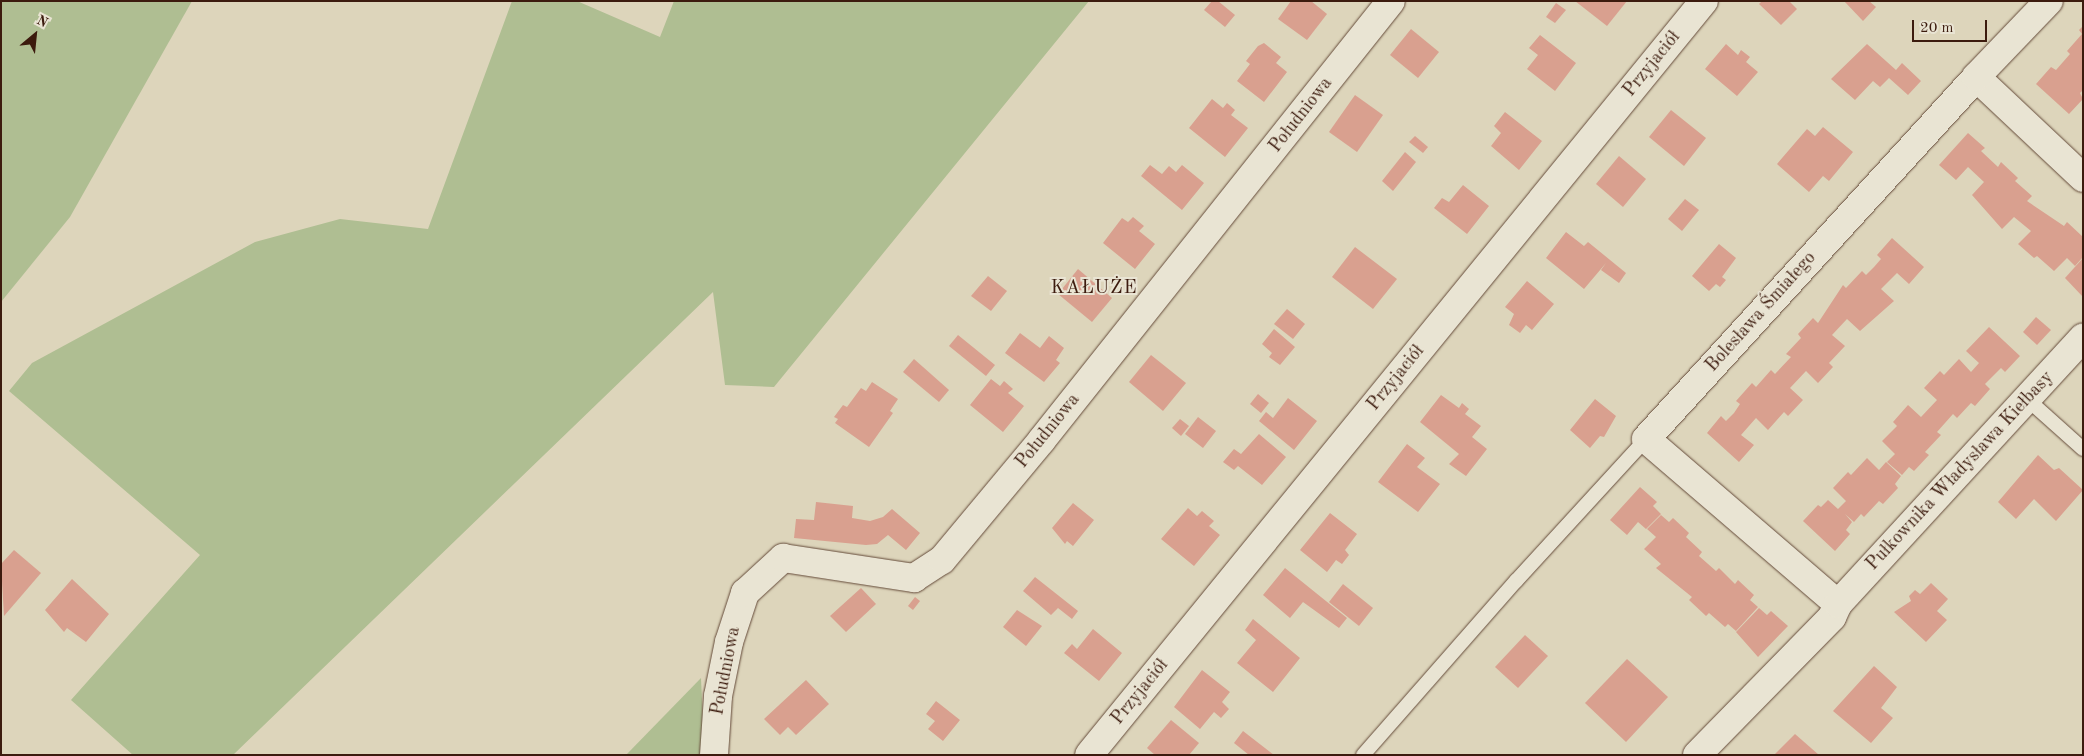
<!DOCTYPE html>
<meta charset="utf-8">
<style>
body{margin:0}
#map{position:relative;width:2084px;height:756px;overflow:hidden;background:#ddd5bb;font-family:"Old Standard TT",serif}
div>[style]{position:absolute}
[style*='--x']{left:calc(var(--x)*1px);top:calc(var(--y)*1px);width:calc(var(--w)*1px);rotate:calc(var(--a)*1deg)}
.green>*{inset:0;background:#afbe92}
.building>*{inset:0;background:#d9a08f}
.roads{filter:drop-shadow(0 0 1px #644a39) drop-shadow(0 0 1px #644a39)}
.lane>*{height:14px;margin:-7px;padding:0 7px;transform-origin:7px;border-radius:7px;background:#e9e4d3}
.street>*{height:28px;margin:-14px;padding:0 14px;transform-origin:14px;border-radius:14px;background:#e9e4d3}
span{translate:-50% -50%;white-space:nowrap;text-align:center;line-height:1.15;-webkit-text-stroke:4px #e9e4d3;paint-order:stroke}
.street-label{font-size:18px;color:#3c1b0e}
.neighbourhood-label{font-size:19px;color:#3c1b0e;letter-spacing:1px}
.frame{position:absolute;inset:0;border:2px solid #3c1b0e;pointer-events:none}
.north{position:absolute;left:10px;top:10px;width:50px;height:50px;-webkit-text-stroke:4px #e9e4d3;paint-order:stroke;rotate:28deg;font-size:14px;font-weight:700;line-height:20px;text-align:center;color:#3c1b0e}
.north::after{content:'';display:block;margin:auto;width:18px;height:22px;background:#3c1b0e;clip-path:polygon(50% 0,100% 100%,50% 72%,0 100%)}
.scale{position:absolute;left:1912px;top:20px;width:75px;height:22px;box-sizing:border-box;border:2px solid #3c1b0e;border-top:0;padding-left:6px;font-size:15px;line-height:18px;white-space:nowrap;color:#3c1b0e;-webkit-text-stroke:4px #e9e4d3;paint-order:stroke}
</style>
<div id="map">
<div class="green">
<i style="clip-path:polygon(1px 1px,192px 1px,70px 217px,1px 302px)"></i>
<i style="clip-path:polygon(512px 1px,577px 1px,660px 37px,674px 1px,1089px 1px,774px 387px,725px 385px,713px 292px,233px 755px,133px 755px,71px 700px,200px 555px,9px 391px,32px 363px,255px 242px,340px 219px,428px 229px)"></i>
<i style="clip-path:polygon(701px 678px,704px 743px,699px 755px,626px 755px)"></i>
</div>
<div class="building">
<i style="clip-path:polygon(1212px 1px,1218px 1px,1235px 15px,1225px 27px,1204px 10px)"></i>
<i style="clip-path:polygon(1291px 1px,1311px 1px,1327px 14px,1307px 40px,1278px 19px)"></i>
<i style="clip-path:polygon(1575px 1px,1627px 1px,1607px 26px)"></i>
<i style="clip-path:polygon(1762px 1px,1789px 1px,1797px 9px,1781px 25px,1759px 4px)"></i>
<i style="clip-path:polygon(1844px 1px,1869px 1px,1876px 7px,1863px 21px)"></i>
<i style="clip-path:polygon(1556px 3px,1566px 10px,1555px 23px,1546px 17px)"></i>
<i style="clip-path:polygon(2083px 26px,2083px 90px,2080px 93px,2083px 99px,2069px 114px,2036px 84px,2051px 67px,2056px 70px,2070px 54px,2067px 51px,2082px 34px,2079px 30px)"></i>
<i style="clip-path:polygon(1411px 29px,1439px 52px,1418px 78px,1390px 55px)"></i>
<i style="clip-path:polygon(1540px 35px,1576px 63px,1555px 91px,1527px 69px,1538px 55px,1529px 48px)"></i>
<i style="clip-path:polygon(1264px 43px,1281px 57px,1276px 63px,1287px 72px,1264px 102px,1237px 81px,1250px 64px,1246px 61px,1258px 46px)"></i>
<i style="clip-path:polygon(1726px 44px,1738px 55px,1741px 50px,1750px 57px,1746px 62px,1758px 72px,1737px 96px,1705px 69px)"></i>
<i style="clip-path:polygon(1867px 44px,1896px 70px,1902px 63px,1921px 81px,1908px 95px,1889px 78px,1880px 87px,1873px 81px,1855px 100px,1831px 79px)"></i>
<i style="clip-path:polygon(1355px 95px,1383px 115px,1357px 152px,1329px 132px)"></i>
<i style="clip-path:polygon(1212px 99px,1223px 108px,1227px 103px,1235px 110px,1231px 115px,1248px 128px,1225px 157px,1189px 128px)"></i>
<i style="clip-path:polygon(1671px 110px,1706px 138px,1684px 166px,1649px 137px)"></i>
<i style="clip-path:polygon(1505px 112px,1542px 141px,1519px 170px,1491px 146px,1501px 133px,1494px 126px)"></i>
<i style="clip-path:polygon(1823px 127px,1853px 152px,1829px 181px,1823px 176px,1809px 192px,1777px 164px,1807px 129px,1815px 136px)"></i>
<i style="clip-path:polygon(1968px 133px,1985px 148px,1981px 151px,1998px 167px,2001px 162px,2018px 178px,2015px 181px,2032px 196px,2027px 201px,2064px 226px,2067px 222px,2083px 237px,2083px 257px,2075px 266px,2067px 258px,2054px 271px,2037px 256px,2034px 258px,2018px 244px,2031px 231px,2014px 217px,2002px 229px,1972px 195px,1984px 182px,1968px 167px,1956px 180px,1939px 165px)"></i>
<i style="clip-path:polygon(1415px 136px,1428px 147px,1423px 153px,1409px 142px)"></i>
<i style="clip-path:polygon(1405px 152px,1416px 162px,1393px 191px,1382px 181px)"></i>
<i style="clip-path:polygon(1619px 156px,1646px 179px,1623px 207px,1596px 184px)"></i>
<i style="clip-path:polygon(1150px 165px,1162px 174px,1169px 166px,1176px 172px,1182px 165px,1204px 183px,1182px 210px,1141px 176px)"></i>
<i style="clip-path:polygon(1463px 185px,1489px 206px,1467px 234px,1434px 208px,1442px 198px,1449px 202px)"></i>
<i style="clip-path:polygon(1685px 199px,1699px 210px,1682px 231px,1668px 219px)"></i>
<i style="clip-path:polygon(1133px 217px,1144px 226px,1139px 231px,1155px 244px,1135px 269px,1103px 243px,1122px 218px,1128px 222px)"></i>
<i style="clip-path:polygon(1566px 232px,1584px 246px,1588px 242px,1626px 273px,1619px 283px,1601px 270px,1606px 263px,1584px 289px,1546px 258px)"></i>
<i style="clip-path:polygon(1892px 238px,1924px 267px,1909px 284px,1897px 273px,1881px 289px,1894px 301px,1860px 331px,1847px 319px,1832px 335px,1845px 346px,1829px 363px,1833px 367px,1818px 383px,1806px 371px,1790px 388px,1803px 400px,1788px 416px,1784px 412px,1768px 430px,1756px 418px,1741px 435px,1754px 445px,1739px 462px,1707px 433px,1721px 416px,1726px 421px,1734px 413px,1740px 404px,1736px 401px,1752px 383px,1756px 387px,1771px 370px,1775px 374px,1791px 357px,1786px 354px,1801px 338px,1798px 334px,1813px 318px,1818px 323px,1843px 285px,1846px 288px,1862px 271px,1866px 275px,1874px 267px,1881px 259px,1877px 255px)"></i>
<i style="clip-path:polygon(1719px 244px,1736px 258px,1722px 277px,1726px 280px,1720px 287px,1716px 284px,1709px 291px,1692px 276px)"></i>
<i style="clip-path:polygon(1355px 247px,1397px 279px,1373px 309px,1332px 277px)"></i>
<i style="clip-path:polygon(2083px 258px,2083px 297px,2065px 278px)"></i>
<i style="clip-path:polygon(1078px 269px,1112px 298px,1092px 322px,1058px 294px)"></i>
<i style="clip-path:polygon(988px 276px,1007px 291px,991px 311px,971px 296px)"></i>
<i style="clip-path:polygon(1527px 281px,1554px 304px,1532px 330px,1526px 325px,1520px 333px,1509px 325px,1514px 314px,1505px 307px)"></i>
<i style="clip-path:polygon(1287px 309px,1305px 324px,1293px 339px,1274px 324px)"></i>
<i style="clip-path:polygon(2036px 317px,2051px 330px,2037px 345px,2023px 332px)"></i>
<i style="clip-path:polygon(1989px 327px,2020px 356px,2005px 372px,2001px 368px,1985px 384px,1990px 389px,1975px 406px,1971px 403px,1957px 418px,1953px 414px,1937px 432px,1941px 435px,1925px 452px,1929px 455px,1914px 471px,1909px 467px,1902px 475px,1887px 462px,1895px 454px,1882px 441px,1897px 426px,1893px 422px,1908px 405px,1921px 417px,1937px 400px,1924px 388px,1940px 371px,1944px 375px,1959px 359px,1971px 372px,1979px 363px,1966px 351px)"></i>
<i style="clip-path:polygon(1274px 329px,1295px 347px,1280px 365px,1269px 357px,1272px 353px,1262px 344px)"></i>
<i style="clip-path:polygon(1020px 333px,1040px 348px,1049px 336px,1064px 348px,1056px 360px,1060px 363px,1044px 382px,1005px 353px)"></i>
<i style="clip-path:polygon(958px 335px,995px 365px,986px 376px,949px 346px)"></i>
<i style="clip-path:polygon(1151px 355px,1186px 383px,1163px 411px,1129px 382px)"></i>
<i style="clip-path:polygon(914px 359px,949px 390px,939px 402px,903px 372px)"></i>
<i style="clip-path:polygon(991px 379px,1000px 386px,1004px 381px,1013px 389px,1008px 393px,1024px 406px,1003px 432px,970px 405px)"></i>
<i style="clip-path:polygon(872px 382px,898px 399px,890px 411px,893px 413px,869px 447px,835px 423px,838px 419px,834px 417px,843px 405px,847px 407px,861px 388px,866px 391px)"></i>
<i style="clip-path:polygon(1258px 394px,1269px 403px,1261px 413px,1250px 404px)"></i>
<i style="clip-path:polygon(1441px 395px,1459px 408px,1462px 403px,1469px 409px,1465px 414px,1481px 426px,1472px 437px,1487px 449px,1466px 476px,1449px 464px,1459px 454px,1420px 422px)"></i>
<i style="clip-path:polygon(1288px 398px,1317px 421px,1294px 450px,1259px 421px,1266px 412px,1273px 418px)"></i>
<i style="clip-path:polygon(1595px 399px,1616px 416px,1604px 437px,1600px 436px,1590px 448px,1570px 430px)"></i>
<i style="clip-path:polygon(1198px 417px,1216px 431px,1203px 448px,1185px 434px)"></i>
<i style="clip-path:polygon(1180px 419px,1189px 426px,1181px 436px,1172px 428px)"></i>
<i style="clip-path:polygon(1259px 434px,1286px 457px,1262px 485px,1238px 466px,1234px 470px,1223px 462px,1234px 449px,1241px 454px)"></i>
<i style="clip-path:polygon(1407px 444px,1425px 458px,1417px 467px,1440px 484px,1418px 512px,1378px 482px)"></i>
<i style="clip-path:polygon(2038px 455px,2054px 470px,2059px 468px,2083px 490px,2056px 521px,2034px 499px,2016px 519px,1998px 502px)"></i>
<i style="clip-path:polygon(1867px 458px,1879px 470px,1886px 462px,1901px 476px,1895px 484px,1898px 488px,1883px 504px,1879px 501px,1864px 517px,1861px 514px,1854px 522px,1845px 514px,1852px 522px,1846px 530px,1850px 534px,1835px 551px,1803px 521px,1818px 505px,1821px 507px,1828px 500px,1838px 509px,1846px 501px,1833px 488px,1848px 472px,1851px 475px)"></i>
<i style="clip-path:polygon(1640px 487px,1657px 502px,1653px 506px,1661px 514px,1646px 529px,1638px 522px,1627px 535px,1610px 520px)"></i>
<i style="clip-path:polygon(816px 502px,853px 506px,852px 518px,870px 521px,883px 517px,892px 509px,920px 533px,906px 550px,888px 535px,877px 544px,866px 545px,794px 538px,796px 519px,814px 520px)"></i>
<i style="clip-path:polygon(1073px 503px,1094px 520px,1073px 546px,1067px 541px,1065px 544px,1052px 528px)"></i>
<i style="clip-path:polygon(1188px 508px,1197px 516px,1202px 511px,1214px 521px,1209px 526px,1220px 535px,1194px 566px,1161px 539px)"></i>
<i style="clip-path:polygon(1330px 513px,1357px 534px,1345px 550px,1349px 555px,1342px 564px,1336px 560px,1327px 572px,1300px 550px)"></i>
<i style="clip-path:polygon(1661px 515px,1669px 522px,1673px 518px,1689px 533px,1686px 537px,1702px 552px,1699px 556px,1716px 571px,1719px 568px,1735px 584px,1738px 580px,1754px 595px,1750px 600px,1758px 607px,1736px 631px,1728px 624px,1725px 627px,1709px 613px,1706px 616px,1689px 600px,1692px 597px,1656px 568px,1661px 564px,1644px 549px,1656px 537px,1647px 529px)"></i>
<i style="clip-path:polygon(14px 550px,41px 573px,4px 616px,1px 564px)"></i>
<i style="clip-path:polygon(1285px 568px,1347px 618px,1339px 628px,1303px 602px,1290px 618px,1263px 595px)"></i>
<i style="clip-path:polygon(1035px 577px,1078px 611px,1072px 619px,1058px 608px,1051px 615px,1023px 591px)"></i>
<i style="clip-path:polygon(72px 579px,109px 614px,86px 642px,67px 628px,64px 632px,45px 610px)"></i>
<i style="clip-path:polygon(1931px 583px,1948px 599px,1937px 611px,1947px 620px,1926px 642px,1894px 612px,1911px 601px,1909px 596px,1915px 590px,1920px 594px)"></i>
<i style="clip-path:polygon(1343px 584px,1373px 608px,1359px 626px,1329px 602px)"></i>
<i style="clip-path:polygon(861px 588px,876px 604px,846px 632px,830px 616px)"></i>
<i style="clip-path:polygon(915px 597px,920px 601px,913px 610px,908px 606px)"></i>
<i style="clip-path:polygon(1759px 608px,1767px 615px,1771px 611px,1788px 626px,1758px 657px,1736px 632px)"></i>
<i style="clip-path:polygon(1017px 610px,1042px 626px,1026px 646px,1003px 627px)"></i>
<i style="clip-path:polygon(1253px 619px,1300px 658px,1273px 692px,1237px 663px,1256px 640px,1245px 630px)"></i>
<i style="clip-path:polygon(1093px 629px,1122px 653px,1099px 681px,1064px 653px,1072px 644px,1077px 649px)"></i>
<i style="clip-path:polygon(1525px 635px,1548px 656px,1518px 688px,1495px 667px)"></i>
<i style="clip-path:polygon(1627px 659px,1668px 697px,1626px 742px,1585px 703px)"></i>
<i style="clip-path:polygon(1874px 666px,1897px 687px,1881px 708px,1893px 718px,1871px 743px,1833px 711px)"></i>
<i style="clip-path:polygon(1202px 670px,1230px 692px,1222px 702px,1229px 709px,1221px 718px,1214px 712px,1200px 729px,1174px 707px)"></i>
<i style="clip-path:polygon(806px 680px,829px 704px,796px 735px,788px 727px,780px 735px,764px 719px)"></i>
<i style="clip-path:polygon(936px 701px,960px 720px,943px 741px,928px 729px,935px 721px,926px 714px)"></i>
<i style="clip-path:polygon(1171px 720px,1199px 743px,1189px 755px,1155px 755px,1147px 748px)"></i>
<i style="clip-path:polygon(1243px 731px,1274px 755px,1249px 755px,1234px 743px)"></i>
<i style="clip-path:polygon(1795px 734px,1819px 755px,1774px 755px)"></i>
</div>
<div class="roads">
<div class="lane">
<i style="--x:2027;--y:399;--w:75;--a:41.8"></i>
<i style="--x:1363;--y:755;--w:232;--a:-48.7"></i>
<i style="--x:1516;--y:581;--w:193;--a:-47.5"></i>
</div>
<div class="street">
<i style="--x:1976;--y:77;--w:147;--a:43.3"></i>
<i style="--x:1838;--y:604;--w:253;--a:-139.3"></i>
<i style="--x:1646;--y:439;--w:490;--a:-47.6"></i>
<i style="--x:1976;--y:77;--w:105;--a:-46.2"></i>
<i style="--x:714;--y:755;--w:59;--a:-86.1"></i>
<i style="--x:718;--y:696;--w:55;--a:-78.5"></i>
<i style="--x:729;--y:642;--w:52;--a:-71.9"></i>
<i style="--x:745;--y:593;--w:52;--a:-42.6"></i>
<i style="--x:783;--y:558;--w:133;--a:8.7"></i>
<i style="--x:914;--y:578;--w:33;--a:-33"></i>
<i style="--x:942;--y:560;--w:155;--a:-50.2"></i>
<i style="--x:1041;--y:441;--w:562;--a:-51.5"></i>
<i style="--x:1089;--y:755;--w:973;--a:-50.8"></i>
<i style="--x:1697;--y:755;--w:193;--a:-45.6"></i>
<i style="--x:1832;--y:617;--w:14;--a:-65"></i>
<i style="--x:1838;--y:604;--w:362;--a:-47.4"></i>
</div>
</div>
<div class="street-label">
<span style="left:1652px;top:64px;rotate:-51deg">Przyjaciół</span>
<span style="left:1301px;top:115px;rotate:-52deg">Południowa</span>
<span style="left:1761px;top:312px;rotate:-48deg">Bolesława Śmiałego</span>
<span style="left:1396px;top:378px;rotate:-51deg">Przyjaciół</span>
<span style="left:1048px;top:431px;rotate:-51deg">Południowa</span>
<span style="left:1960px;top:471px;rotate:-47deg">Pułkownika Władysława Kiełbasy</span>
<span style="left:726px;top:671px;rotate:-79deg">Południowa</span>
<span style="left:1140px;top:692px;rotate:-51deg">Przyjaciół</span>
</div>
<div class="neighbourhood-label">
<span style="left:1094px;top:289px">KAŁUŻE</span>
</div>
<div class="frame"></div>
<div class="north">N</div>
<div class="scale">20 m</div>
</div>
